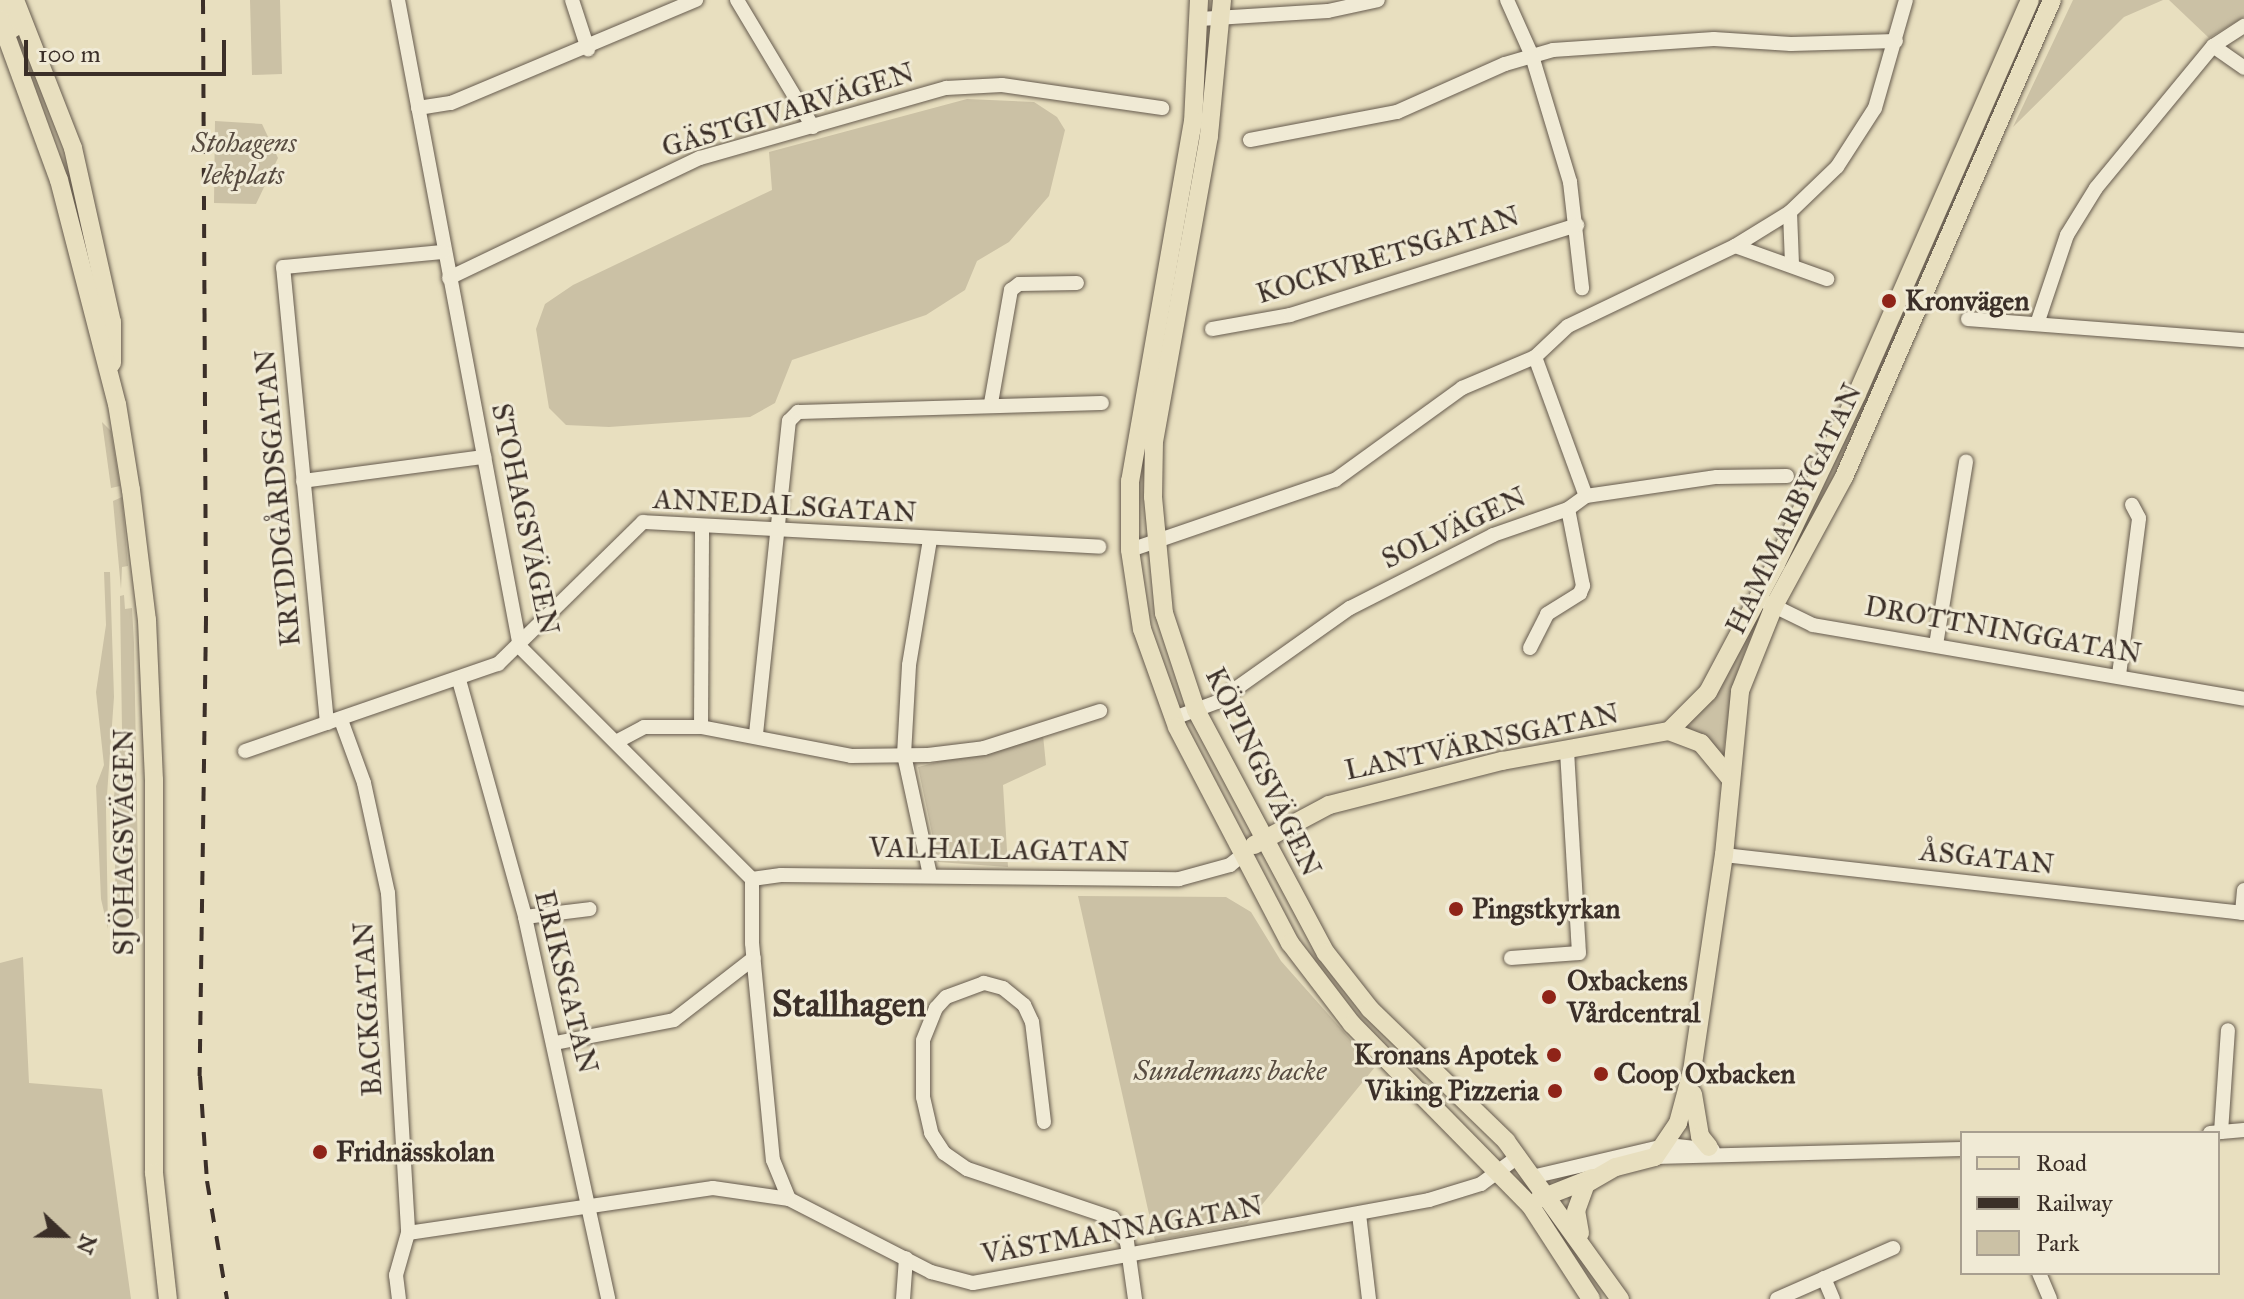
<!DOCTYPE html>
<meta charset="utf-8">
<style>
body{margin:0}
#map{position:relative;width:2244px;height:1299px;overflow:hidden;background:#e8dfbf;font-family:"IM FELL Great Primer",serif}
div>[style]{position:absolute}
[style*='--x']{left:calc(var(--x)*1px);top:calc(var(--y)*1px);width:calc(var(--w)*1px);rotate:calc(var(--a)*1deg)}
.green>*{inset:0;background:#cbc1a5}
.roads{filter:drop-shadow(0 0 2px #665b4e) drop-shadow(0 0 2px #665b4e)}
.minor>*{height:14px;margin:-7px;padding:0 7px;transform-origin:7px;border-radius:7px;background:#f0ead5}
.major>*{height:18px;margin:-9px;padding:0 9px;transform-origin:9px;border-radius:9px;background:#e8dfbf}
.rail>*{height:4px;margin-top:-2px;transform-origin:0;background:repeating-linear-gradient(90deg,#3b2f28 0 14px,transparent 0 28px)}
.dots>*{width:22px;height:22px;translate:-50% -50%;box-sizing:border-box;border:4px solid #f0ead5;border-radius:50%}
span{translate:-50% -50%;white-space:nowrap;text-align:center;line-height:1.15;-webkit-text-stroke:6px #f0ead5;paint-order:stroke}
.street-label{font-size:28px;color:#3b2f28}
.park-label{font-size:28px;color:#584c41;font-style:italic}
.poi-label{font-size:28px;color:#3b2f28;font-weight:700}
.left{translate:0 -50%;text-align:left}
.right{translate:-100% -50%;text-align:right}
.district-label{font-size:36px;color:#3b2f28;font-weight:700}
.legend{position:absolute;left:1960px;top:1131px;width:260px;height:144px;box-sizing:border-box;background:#f0ead5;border:2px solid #a89f90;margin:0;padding:10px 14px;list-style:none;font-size:24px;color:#3b2f28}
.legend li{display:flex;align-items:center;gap:16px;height:40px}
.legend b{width:40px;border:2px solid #a89f90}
.north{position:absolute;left:24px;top:1195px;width:80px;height:80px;-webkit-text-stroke:6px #f0ead5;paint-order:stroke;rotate:112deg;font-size:22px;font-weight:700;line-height:32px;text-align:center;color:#3b2f28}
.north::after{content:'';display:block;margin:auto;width:28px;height:36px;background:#3b2f28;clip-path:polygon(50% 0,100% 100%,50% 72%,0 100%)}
.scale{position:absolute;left:24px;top:40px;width:202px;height:36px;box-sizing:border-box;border:4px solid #3b2f28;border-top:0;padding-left:10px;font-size:24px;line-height:28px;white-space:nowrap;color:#3b2f28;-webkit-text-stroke:6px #f0ead5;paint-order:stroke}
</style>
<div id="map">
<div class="green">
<i style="clip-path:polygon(250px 0,280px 0,282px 74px,252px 75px)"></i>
<i style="clip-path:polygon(2037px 0,2045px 0,1836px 472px,1774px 584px)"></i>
<i style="clip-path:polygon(2073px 0,2163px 0,2124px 17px,2013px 127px)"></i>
<i style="clip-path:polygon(2169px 0,2244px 0,2244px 17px,2209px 38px)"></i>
<i style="clip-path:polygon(967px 99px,1034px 102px,1057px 117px,1065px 130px,1049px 196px,1009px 242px,977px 261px,965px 290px,926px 315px,792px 360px,775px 403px,750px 417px,609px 427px,566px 425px,549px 408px,536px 329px,545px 304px,573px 285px,772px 190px,769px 152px)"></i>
<i style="clip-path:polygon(215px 121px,262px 124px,278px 158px,256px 204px,214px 203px)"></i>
<i style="clip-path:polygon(102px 422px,111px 431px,120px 486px,111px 488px)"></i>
<i style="clip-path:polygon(122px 497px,128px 566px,122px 567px,121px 589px,113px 501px)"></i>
<i style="clip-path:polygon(104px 572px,110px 572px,114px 697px,106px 809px,108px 929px,101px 899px,96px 786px,104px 765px,96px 692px,106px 625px)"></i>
<i style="clip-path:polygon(124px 595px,125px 609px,132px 608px,134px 643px,139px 918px,116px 931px,114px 796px,122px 730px,120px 596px)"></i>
<i style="clip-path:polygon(1758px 617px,1736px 676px,1723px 753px,1680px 727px)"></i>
<i style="clip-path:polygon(1043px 735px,1046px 765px,1003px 785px,1008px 867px,938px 862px,918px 767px)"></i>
<i style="clip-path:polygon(1078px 896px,1226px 897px,1251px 912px,1281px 961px,1375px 1067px,1247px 1223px,1155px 1241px)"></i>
<i style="clip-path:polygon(23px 957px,29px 1083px,102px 1089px,131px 1299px,0 1299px,0 963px)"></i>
</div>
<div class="roads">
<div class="minor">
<i style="--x:398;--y:0;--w:658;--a:79.32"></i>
<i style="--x:520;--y:647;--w:328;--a:45"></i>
<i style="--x:752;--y:879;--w:64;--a:90"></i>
<i style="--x:752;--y:943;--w:218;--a:84.5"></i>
<i style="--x:773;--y:1160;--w:42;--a:67.7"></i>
<i style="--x:572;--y:0;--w:52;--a:71.9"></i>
<i style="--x:737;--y:0;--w:148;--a:59.1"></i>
<i style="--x:1507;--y:0;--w:61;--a:65.9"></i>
<i style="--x:1532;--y:56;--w:132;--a:73.2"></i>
<i style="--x:1570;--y:182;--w:107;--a:83.5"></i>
<i style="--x:1200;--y:19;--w:128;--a:-3.6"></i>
<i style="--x:1328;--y:11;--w:51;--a:-12.4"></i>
<i style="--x:2213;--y:46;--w:38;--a:35"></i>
<i style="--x:418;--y:108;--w:33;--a:-9"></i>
<i style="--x:451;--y:103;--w:266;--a:-22.8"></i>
<i style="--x:1250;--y:140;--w:150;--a:-10.8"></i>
<i style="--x:1397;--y:112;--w:118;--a:-24"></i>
<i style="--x:1505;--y:64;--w:50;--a:-16.3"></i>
<i style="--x:1553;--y:50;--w:161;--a:-3.9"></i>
<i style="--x:1714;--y:39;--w:77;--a:3.7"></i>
<i style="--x:1791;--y:44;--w:105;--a:-1.6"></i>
<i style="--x:1790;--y:212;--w:51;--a:87.8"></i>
<i style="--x:1735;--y:246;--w:98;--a:19.7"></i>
<i style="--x:449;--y:278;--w:278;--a:-25.6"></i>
<i style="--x:700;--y:158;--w:256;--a:-15.9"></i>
<i style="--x:946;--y:88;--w:56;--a:-3.1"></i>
<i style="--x:1002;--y:85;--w:162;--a:8.2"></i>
<i style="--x:1968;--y:319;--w:277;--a:4.4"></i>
<i style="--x:2037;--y:324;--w:94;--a:-71.4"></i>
<i style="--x:2067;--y:235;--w:55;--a:-58.3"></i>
<i style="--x:2096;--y:188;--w:184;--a:-50.5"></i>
<i style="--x:2213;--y:46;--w:37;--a:-33"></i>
<i style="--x:1212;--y:329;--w:79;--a:-10.2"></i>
<i style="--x:1290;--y:315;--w:301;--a:-17.4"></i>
<i style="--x:1535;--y:357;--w:148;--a:69.9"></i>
<i style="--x:991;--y:403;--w:115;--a:-80"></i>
<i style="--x:1011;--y:290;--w:10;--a:-37"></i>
<i style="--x:1019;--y:284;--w:58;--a:-1"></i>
<i style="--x:303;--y:481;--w:183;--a:-7.6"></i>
<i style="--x:1130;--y:550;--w:217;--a:-18.9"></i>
<i style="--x:1335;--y:480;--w:157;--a:-35.9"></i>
<i style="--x:1462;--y:388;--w:79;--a:-23"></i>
<i style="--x:1535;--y:357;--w:45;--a:-43.2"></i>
<i style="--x:1568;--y:326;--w:185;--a:-25.6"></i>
<i style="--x:1735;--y:246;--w:65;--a:-31.7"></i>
<i style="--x:1790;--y:212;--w:65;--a:-43.8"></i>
<i style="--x:1837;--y:167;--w:70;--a:-57.2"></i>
<i style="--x:1875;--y:108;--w:112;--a:-74"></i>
<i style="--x:1766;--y:602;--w:52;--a:26.1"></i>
<i style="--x:1813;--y:625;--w:437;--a:9.7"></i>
<i style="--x:1936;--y:645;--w:186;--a:-80.7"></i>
<i style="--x:1530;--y:648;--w:38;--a:-63"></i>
<i style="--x:1547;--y:614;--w:39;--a:-32"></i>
<i style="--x:1580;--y:593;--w:8;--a:-67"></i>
<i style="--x:1583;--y:586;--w:78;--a:-101"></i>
<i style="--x:2119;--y:675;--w:158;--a:-82.7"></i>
<i style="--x:2139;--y:518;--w:15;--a:-118"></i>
<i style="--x:459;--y:680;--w:246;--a:74.4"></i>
<i style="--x:525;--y:917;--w:391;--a:77.7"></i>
<i style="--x:1174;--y:718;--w:46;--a:-20.4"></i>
<i style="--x:1217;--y:702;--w:163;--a:-35.3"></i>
<i style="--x:1350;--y:608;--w:161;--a:-27"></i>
<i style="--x:1493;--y:535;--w:79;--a:-19.1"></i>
<i style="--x:1568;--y:509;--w:22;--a:-36"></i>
<i style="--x:1586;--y:496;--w:132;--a:-8.3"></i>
<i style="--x:1717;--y:477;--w:70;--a:-0.8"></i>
<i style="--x:341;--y:720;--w:67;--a:69.9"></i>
<i style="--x:364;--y:783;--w:113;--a:77.7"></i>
<i style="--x:388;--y:893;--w:341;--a:86.6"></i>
<i style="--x:408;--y:1233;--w:44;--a:105.9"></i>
<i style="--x:396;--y:1275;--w:24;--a:83"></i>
<i style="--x:327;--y:723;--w:458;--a:-95.5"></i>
<i style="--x:283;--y:267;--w:161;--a:-5.4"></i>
<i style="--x:701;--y:727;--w:201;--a:-89.7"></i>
<i style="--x:756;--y:734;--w:315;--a:-84"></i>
<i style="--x:789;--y:421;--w:13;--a:-45"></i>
<i style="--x:798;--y:412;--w:304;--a:-1.7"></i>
<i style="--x:616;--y:742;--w:32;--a:-28"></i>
<i style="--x:644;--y:727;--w:57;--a:0"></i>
<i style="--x:701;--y:727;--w:153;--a:10.9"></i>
<i style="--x:851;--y:756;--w:77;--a:-0.7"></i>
<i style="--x:928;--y:755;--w:56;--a:-7.1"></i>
<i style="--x:984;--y:748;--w:122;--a:-17.7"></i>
<i style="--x:245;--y:751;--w:268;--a:-19"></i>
<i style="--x:498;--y:664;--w:203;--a:-44.4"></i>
<i style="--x:643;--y:522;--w:457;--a:3.1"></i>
<i style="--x:1724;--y:855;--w:523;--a:6.36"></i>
<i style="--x:930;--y:875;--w:123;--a:-102.2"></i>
<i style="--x:904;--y:755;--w:90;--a:-86.8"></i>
<i style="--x:909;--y:665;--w:127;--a:-80.5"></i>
<i style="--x:752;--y:879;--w:29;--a:-8"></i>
<i style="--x:781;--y:875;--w:398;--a:0.6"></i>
<i style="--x:1179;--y:879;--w:53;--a:-15.4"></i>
<i style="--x:1230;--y:865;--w:14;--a:-39"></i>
<i style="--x:2242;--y:913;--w:23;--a:-85"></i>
<i style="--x:525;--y:917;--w:65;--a:-7"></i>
<i style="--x:1511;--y:958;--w:68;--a:-4.2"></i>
<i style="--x:1579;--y:953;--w:204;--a:-93.4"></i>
<i style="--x:555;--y:1043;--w:121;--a:-10.9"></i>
<i style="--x:674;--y:1020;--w:101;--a:-37.8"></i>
<i style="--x:1044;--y:1122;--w:101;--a:-96.8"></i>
<i style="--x:1032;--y:1022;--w:19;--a:-115"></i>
<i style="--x:1024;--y:1005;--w:27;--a:-141"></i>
<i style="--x:1003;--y:988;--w:20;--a:-165"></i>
<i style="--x:984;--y:983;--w:40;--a:159.8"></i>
<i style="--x:946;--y:997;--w:15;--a:132"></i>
<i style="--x:936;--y:1008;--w:35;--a:112"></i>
<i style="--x:923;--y:1041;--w:56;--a:90"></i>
<i style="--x:923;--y:1097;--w:37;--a:77"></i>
<i style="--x:931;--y:1133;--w:24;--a:57"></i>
<i style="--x:944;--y:1153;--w:28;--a:35"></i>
<i style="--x:967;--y:1169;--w:154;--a:18.6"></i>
<i style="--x:1113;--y:1218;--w:28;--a:60"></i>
<i style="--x:1127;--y:1242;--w:58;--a:82"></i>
<i style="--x:2221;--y:1132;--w:102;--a:-86.1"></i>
<i style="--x:2210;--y:1133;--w:34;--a:-5"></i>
<i style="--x:1655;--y:1157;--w:307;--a:-1.5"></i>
<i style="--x:1536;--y:1176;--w:136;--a:-13.2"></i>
<i style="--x:1668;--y:1145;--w:45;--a:6.3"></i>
<i style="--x:1359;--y:1214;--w:86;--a:83.3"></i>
<i style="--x:408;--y:1233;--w:308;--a:-8.4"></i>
<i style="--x:713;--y:1188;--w:77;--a:8.2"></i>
<i style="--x:789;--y:1199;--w:160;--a:27.2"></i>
<i style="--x:931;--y:1272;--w:43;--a:14.7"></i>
<i style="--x:973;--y:1283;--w:463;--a:-10.3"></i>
<i style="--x:1429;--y:1200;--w:54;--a:-17.1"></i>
<i style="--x:1481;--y:1184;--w:47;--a:-36.4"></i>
<i style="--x:2039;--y:1273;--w:28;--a:67"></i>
<i style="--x:1824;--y:1278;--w:23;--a:67"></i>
<i style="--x:903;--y:1299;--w:41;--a:-85.8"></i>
<i style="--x:1777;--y:1299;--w:127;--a:-23.7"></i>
</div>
<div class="major">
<i style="--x:1;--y:0;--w:31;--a:68"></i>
<i style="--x:15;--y:0;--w:159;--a:68.6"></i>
<i style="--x:73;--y:148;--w:178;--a:77.4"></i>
<i style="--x:112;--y:322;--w:41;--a:90"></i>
<i style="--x:1199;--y:0;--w:121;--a:92.8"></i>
<i style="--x:1193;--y:121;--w:365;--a:99.9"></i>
<i style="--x:1130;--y:481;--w:69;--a:90"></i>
<i style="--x:1130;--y:550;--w:80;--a:81.4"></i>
<i style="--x:1142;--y:629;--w:104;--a:70.3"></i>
<i style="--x:1177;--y:727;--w:244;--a:62.4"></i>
<i style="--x:1290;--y:943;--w:102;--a:52.6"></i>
<i style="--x:1352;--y:1024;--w:254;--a:45.5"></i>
<i style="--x:1530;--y:1205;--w:112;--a:57"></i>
<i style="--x:1222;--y:0;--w:137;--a:95.5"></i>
<i style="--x:1209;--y:136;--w:310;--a:100.2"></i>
<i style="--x:1154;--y:441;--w:56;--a:91"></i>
<i style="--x:1153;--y:497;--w:117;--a:84.6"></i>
<i style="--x:1164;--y:613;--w:102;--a:71.7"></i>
<i style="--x:1196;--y:710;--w:276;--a:61.9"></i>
<i style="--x:1326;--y:953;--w:71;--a:51.8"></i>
<i style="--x:1370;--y:1009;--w:190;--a:44.1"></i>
<i style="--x:1506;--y:1141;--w:195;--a:54.2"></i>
<i style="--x:0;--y:19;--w:171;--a:69.9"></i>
<i style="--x:59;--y:180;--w:231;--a:75.5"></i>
<i style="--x:117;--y:404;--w:87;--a:80.8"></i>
<i style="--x:131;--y:490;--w:131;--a:83"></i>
<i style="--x:147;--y:620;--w:160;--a:87.5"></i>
<i style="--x:154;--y:780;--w:393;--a:90"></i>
<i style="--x:154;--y:1173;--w:127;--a:83.7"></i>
<i style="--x:1669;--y:731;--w:55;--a:-45"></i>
<i style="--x:1708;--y:692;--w:145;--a:-62"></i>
<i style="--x:1776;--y:564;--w:188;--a:-64.5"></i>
<i style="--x:1857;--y:394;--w:430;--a:-66.3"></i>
<i style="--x:1254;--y:845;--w:85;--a:-28.1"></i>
<i style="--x:1329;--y:805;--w:179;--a:-14.3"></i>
<i style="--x:1502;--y:761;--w:170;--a:-10.2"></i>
<i style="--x:1669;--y:731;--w:34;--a:21"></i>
<i style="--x:1701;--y:743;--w:45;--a:50.4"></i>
<i style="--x:1693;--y:1094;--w:43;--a:80.5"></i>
<i style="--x:1700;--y:1136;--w:14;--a:51"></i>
<i style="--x:1539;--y:1199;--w:57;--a:-21.6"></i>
<i style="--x:1580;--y:1233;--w:22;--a:-100"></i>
<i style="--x:1576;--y:1211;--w:29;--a:-70"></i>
<i style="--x:1586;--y:1184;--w:34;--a:-30"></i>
<i style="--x:1616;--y:1167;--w:40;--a:-14.4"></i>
<i style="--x:1655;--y:1157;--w:41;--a:-55.9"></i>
<i style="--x:1678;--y:1123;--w:54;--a:-74.9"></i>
<i style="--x:1692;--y:1071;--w:218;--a:-81.6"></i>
<i style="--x:1724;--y:855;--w:165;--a:-84.4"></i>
<i style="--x:1740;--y:691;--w:92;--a:-68.2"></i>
<i style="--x:1774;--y:606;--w:147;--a:-61.5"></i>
<i style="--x:1844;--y:477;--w:520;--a:-66.44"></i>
</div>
</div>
<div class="rail">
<i style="--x:203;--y:0;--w:619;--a:89.72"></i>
<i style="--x:206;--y:619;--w:457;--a:90.8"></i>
<i style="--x:200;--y:1076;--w:105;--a:86.2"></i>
<i style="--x:207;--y:1181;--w:120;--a:80.4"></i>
</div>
<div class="dots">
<i style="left:1889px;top:301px;background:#8f2418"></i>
<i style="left:1456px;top:909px;background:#8f2418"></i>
<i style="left:1549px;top:997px;background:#8f2418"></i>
<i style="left:1554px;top:1055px;background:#8f2418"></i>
<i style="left:1601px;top:1074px;background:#8f2418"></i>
<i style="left:1555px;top:1091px;background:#8f2418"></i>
<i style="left:320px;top:1152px;background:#8f2418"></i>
</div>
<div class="street-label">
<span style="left:788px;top:110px;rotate:-17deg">GÄSTGIVARVÄGEN</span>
<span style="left:1388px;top:255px;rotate:-17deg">KOCKVRETSGATAN</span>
<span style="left:278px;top:498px;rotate:-95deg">KRYDDGÅRDSGATAN</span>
<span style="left:785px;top:506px;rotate:3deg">ANNEDALSGATAN</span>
<span style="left:1794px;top:509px;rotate:-64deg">HAMMARBYGATAN</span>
<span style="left:525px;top:519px;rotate:78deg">STOHAGSVÄGEN</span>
<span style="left:1454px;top:528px;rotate:-25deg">SOLVÄGEN</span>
<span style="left:2003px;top:630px;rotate:10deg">DROTTNINGGATAN</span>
<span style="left:1482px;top:742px;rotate:-12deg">LANTVÄRNSGATAN</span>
<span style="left:1263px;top:772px;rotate:64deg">KÖPINGSVÄGEN</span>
<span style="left:124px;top:842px;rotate:-90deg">SJÖHAGSVÄGEN</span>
<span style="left:999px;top:850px;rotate:1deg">VALHALLAGATAN</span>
<span style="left:1987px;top:858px;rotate:6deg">ÅSGATAN</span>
<span style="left:566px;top:982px;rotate:76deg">ERIKSGATAN</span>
<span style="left:368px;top:1009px;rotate:-93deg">BACKGATAN</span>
<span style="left:1122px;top:1230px;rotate:-10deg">VÄSTMANNAGATAN</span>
</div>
<div class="park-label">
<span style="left:244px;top:159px">Stohagens<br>lekplats</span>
<span style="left:1230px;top:1071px">Sundemans backe</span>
</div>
<div class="poi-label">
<span class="left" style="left:1905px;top:301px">Kronvägen</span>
<span class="left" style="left:1472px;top:909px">Pingstkyrkan</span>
<span class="left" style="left:1567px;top:997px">Oxbackens<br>Vårdcentral</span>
<span class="right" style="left:1538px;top:1055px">Kronans Apotek</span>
<span class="left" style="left:1617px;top:1074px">Coop Oxbacken</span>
<span class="right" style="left:1539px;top:1091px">Viking Pizzeria</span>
<span class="left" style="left:336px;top:1152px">Fridnässkolan</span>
</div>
<div class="district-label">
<span style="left:849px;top:1005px">Stallhagen</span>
</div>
<ul class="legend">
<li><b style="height:10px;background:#e8dfbf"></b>Road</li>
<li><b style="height:10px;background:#3b2f28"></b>Railway</li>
<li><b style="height:22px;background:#cbc1a5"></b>Park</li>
</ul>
<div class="north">N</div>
<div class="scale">100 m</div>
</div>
